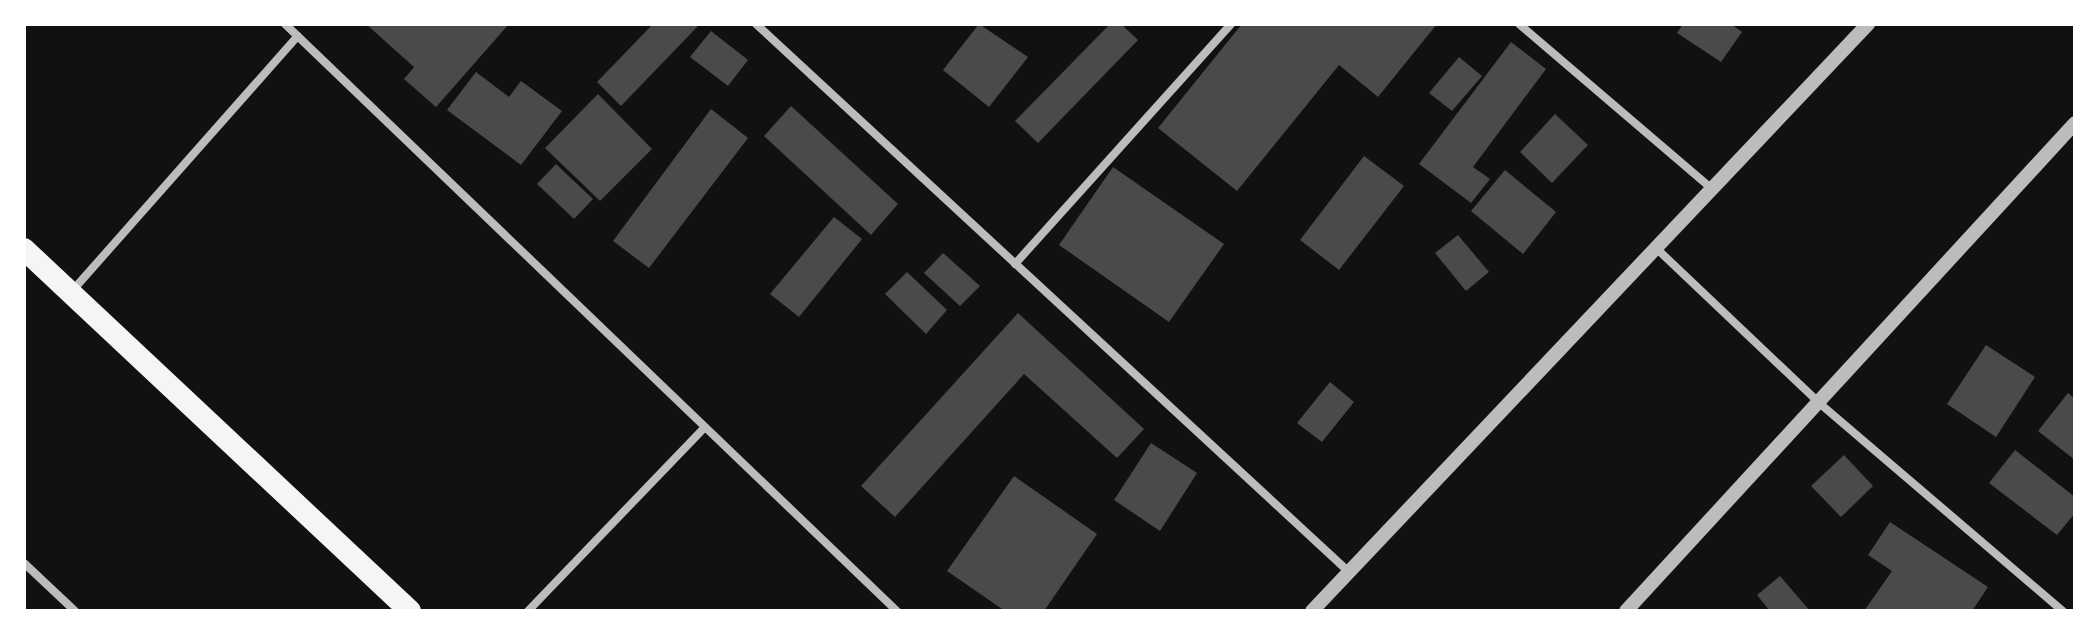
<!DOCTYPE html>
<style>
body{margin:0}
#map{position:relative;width:2099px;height:635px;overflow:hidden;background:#111;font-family:"Source Serif 4",serif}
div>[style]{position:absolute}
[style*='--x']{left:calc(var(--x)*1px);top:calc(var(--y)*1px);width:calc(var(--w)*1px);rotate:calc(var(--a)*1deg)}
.building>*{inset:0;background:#4a4a4a}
.minor>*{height:8px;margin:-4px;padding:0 4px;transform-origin:4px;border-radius:4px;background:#bcbcbc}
.tertiary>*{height:14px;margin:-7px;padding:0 7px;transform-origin:7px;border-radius:7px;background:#bcbcbc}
.trunk>*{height:22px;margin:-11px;padding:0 11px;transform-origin:11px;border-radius:11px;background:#f5f5f5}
span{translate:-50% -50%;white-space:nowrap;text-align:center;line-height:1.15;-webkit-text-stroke:6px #fff;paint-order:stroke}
.frame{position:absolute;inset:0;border:26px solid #fff;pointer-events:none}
</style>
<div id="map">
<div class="building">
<i style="clip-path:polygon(366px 24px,444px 26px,509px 24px,436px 107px,404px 79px,414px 67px)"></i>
<i style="clip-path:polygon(653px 24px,700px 24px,621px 106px,597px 82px)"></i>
<i style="clip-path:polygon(979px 24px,1028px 57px,989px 107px,943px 70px)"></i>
<i style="clip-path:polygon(1110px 24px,1121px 24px,1138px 40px,1038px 143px,1015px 121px)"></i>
<i style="clip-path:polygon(1242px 24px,1437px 24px,1378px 97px,1339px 65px,1237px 191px,1158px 128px)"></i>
<i style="clip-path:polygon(1683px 24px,1731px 24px,1742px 32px,1721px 62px,1677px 33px)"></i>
<i style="clip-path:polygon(711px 31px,748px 60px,728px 86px,690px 57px)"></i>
<i style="clip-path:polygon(1511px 42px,1546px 69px,1473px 167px,1490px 179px,1471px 203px,1419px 164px)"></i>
<i style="clip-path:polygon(1459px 57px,1482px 76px,1452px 111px,1429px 93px)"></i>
<i style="clip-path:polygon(476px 72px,509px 97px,521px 81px,562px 111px,521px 165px,447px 110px)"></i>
<i style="clip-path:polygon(598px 94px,652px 149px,600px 201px,545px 148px)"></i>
<i style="clip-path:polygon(791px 106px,898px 204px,871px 235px,764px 136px)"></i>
<i style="clip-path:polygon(711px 109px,748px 138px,649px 268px,613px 241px)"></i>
<i style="clip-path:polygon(1555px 114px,1588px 145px,1552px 183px,1520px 152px)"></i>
<i style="clip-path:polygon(1364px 156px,1404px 186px,1339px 270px,1300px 240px)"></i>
<i style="clip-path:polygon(556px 164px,593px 199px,574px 219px,537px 184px)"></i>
<i style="clip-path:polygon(1113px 167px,1224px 244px,1169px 322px,1059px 245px)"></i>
<i style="clip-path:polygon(1505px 170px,1556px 212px,1523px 254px,1471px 211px)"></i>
<i style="clip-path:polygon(834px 217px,862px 239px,799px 317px,770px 294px)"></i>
<i style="clip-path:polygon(1458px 235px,1489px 272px,1466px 291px,1435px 253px)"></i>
<i style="clip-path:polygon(943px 253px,980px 286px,960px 306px,924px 273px)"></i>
<i style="clip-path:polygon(907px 272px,947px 310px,926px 334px,885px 294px)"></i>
<i style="clip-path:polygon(1018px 313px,1144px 429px,1117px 458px,1024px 374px,895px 517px,861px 486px)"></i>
<i style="clip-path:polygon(1986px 345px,2035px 377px,1996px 437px,1947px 404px)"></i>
<i style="clip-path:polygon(1330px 382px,1354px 402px,1322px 442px,1297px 423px)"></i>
<i style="clip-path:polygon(2068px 393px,2075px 399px,2075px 460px,2038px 431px)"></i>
<i style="clip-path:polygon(1151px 443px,1197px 473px,1160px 531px,1114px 500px)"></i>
<i style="clip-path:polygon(2015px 450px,2075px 497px,2075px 513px,2057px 535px,1989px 483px)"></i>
<i style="clip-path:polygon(1844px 455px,1873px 486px,1841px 517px,1811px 486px)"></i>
<i style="clip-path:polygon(1014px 476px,1097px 534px,1044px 611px,1005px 611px,947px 571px)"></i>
<i style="clip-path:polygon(1890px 522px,1988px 587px,1972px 611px,1864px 611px,1892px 571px,1868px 555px)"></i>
<i style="clip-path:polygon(1780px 576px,1810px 611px,1770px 611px,1757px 595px)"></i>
</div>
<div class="minor">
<i style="--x:285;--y:24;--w:848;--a:43.81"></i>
<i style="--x:756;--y:24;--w:807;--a:42.74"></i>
<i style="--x:1519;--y:24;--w:254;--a:40.5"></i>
<i style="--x:1656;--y:248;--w:224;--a:43.5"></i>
<i style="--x:1818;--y:402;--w:322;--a:40.5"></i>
<i style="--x:1015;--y:264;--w:323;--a:-48"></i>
<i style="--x:73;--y:290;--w:339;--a:-48.5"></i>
<i style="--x:24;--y:563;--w:70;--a:43.3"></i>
<i style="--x:528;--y:611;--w:255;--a:-46.1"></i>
</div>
<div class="tertiary">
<i style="--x:1312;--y:611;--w:809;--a:-46.55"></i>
<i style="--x:1626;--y:611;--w:663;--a:-47.38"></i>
</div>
<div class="trunk">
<i style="--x:24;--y:249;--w:529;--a:43.16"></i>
</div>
<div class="frame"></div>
</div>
